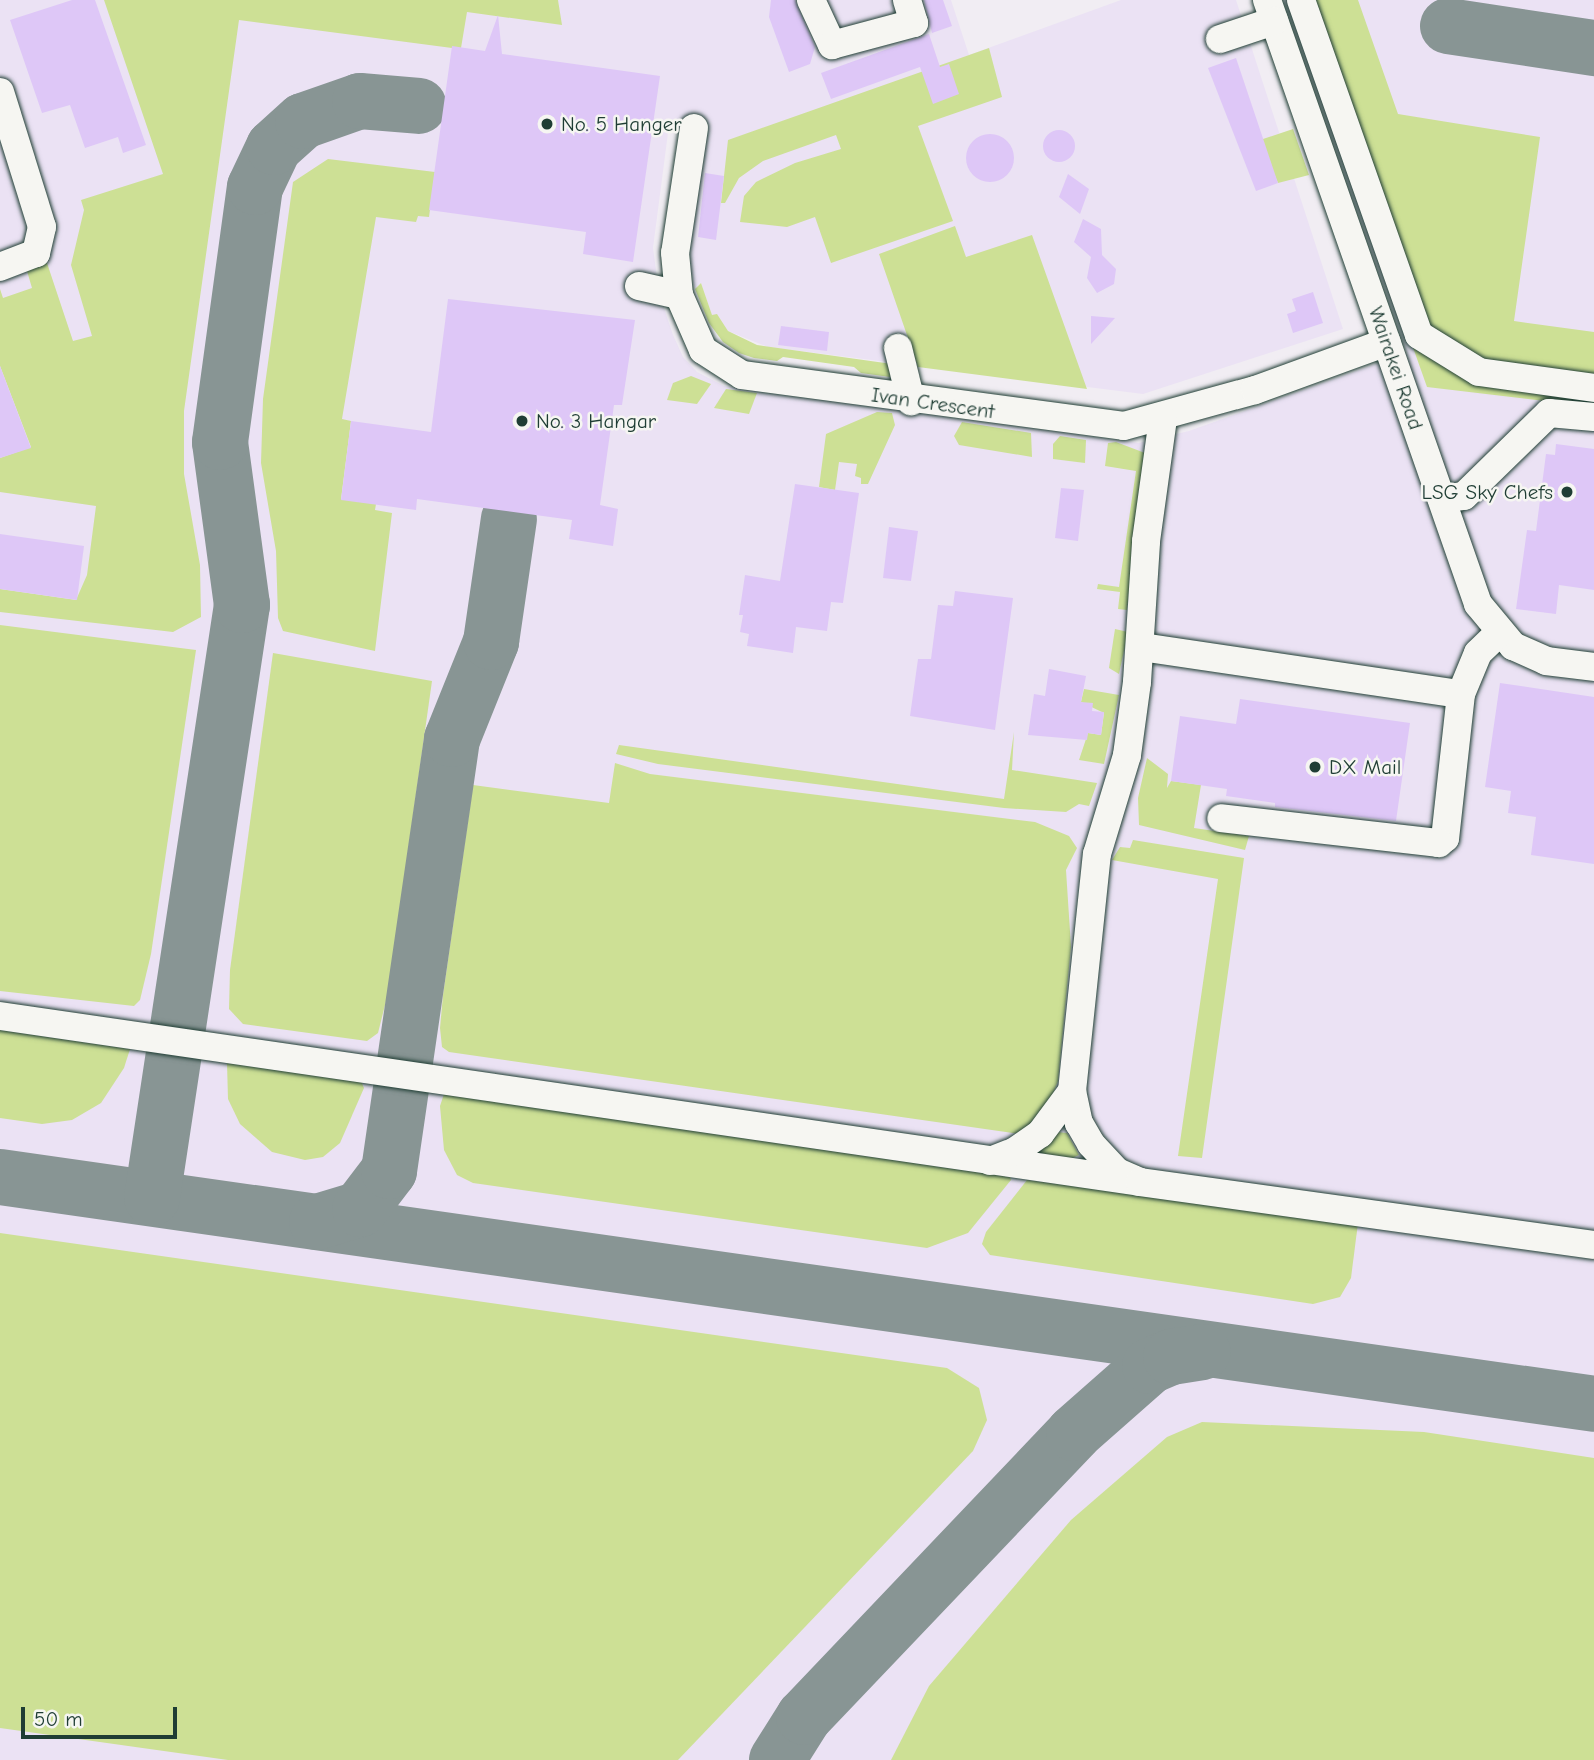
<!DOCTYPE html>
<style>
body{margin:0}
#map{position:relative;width:1594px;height:1760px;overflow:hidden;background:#f1edf3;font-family:"Comic Neue",sans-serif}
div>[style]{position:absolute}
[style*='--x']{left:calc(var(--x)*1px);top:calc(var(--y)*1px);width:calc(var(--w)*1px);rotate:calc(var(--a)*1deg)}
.built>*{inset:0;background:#ebe2f4}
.green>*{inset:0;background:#cde095}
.taxiway>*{height:56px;margin:-28px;padding:0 28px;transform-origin:28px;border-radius:28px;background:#889594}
.building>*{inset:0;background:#dec7f7}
.round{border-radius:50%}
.roads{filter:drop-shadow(0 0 2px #1f3d34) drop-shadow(0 0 2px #1f3d34)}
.minor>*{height:28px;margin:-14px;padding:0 14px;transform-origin:14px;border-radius:14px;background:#f6f6f2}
.dots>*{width:19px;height:19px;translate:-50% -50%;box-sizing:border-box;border:4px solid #f6f6f2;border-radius:50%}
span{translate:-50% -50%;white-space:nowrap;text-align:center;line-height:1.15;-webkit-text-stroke:5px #f6f6f2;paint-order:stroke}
.poi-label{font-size:21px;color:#1f3d34}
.left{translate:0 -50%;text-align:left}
.right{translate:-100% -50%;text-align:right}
.street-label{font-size:21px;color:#1f3d34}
.scale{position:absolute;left:21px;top:1707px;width:156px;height:32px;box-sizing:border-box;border:4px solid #1f3d34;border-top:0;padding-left:9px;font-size:21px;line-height:24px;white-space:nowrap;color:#1f3d34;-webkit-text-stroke:5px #f6f6f2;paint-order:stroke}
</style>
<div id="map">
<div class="built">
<i style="clip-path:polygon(0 0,396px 0,561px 24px,558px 0,951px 0,969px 55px,1121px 0,1236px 0,1343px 329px,1143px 394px,768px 347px,728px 331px,717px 315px,712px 316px,701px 283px,695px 289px,686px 251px,705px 132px,669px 125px,653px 248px,659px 293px,673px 335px,683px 357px,697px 372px,724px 386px,1139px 443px,1189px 431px,1407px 353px,1283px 0,1594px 0,1594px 1760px,0 1760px)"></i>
</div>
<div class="green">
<i style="clip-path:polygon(104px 0,558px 0,562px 25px,467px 12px,461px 48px,452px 48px,239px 20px,184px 411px,184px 474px,200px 565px,201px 617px,173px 632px,0 612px,0 589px,76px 600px,87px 575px,96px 506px,0 492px,0 458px,31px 447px,0 366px,0 289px,3px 298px,32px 288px,27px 271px,47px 263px,73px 341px,92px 336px,71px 265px,84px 210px,81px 200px,163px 174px)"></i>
<i style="clip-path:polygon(1290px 0,1358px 0,1398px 114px,1540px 137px,1514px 321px,1594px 332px,1594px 407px,1427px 387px)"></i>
<i style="clip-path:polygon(989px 48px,1002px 97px,918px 126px,953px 221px,831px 263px,815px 217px,787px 227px,740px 222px,744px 196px,756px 182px,795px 163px,841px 149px,836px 135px,763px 161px,739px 178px,725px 203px,721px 203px,728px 140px)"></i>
<i style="clip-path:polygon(1293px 129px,1309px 175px,1278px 183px,1260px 140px)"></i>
<i style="clip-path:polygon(328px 159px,435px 172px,429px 217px,418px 216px,416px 222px,376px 217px,342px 419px,351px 421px,341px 499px,376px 504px,375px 510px,392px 513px,375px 651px,283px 631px,278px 618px,276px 551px,261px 463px,263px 399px,293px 182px)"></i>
<i style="clip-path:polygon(955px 226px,966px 257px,1032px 235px,1087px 389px,918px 367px,879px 254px)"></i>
<i style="clip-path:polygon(701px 283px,712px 315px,717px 314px,728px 331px,757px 345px,892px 364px,890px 377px,861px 373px,854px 367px,783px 357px,777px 361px,754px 358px,739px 353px,723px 342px,709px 323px,695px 289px)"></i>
<i style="clip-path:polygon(691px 376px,711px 384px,697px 404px,667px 400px,673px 383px)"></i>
<i style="clip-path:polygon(726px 389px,757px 393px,749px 414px,714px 408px)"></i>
<i style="clip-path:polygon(877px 412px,892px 413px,895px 425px,868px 484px,861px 484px,861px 478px,855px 476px,857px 464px,839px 462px,835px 490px,819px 487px,826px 434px)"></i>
<i style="clip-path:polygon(962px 422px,1031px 433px,1032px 457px,959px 445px,954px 436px)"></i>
<i style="clip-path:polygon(1060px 436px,1086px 440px,1085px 463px,1053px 459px,1053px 444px)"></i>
<i style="clip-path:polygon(1116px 442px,1145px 453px,1127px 610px,1118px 609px,1120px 592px,1097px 589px,1098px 584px,1119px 587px,1136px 471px,1105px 466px,1108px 443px)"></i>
<i style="clip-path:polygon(0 625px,196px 650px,151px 954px,140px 1000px,134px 1006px,0 991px)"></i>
<i style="clip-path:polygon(1115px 629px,1128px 632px,1119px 674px,1109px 668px)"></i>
<i style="clip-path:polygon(273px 653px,432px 681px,388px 993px,378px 1033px,367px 1041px,243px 1024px,229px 1009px,230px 970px)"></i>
<i style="clip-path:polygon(1084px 689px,1119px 695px,1104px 764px,1079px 760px,1088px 733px,1101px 735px,1104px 713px,1081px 702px)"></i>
<i style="clip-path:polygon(1014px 732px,1012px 770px,1097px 783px,1089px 806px,1079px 804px,1066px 812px,1004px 808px,658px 764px,616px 754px,619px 745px,1004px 799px)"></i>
<i style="clip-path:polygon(1147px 758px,1168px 774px,1167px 788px,1171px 781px,1201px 785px,1194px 828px,1249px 836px,1245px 850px,1139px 825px,1138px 798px)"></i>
<i style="clip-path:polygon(615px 763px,650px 774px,1035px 822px,1069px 836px,1077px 848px,1066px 870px,1071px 947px,1058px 1081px,1047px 1109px,1019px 1134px,449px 1052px,442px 1047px,440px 1028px,443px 995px,473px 785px,609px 803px)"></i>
<i style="clip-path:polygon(1133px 840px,1244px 858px,1202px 1158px,1178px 1156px,1218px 879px,1112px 860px,1120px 847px,1130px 848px)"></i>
<i style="clip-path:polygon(0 1030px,130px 1049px,124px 1068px,101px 1103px,72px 1120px,42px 1124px,0 1118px)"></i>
<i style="clip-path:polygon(227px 1063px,361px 1081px,364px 1088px,340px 1143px,323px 1157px,305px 1160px,272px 1152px,240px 1124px,228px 1099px)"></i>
<i style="clip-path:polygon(444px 1094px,1010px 1177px,1011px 1180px,968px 1233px,927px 1248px,473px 1183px,457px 1175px,444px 1150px,440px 1106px)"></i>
<i style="clip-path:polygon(1057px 1132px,1067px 1133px,1079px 1155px,1066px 1161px,1039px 1158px,1036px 1152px)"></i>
<i style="clip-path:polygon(1027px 1180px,1358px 1223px,1351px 1278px,1340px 1297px,1313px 1304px,990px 1255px,982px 1244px,986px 1232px)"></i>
<i style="clip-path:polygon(0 1233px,947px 1368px,979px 1388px,987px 1420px,973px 1451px,678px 1760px,228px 1760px,0 1728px)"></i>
<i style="clip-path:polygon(1202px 1422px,1424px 1432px,1594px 1458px,1594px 1760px,891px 1760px,929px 1686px,1071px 1520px,1167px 1437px)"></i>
</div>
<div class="taxiway">
<i style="--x:1448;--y:26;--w:148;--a:8.6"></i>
<i style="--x:0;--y:1177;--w:1610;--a:8.1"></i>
<i style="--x:152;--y:1198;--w:600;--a:-81.37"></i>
<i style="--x:242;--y:605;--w:164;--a:-97.7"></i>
<i style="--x:220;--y:442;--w:257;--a:-82.2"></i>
<i style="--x:255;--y:187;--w:44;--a:-64.6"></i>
<i style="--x:274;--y:147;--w:39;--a:-42"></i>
<i style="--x:303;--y:121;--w:60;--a:-19.3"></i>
<i style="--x:360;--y:101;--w:59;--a:4.8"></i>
<i style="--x:317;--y:1222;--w:45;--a:-16.8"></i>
<i style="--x:360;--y:1209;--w:48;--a:-52.7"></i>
<i style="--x:389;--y:1171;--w:437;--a:-81.7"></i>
<i style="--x:452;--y:739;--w:105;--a:-68.1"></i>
<i style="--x:491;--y:642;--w:124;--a:-81.7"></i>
<i style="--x:777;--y:1760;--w:51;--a:-57.9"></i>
<i style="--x:804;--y:1717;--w:392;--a:-46.4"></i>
<i style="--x:1074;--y:1433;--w:101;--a:-41.4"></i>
<i style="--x:1150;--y:1366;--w:23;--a:-23"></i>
<i style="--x:1171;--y:1357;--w:32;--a:-9"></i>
</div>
<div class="building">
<i style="clip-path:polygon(72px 0,95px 0,146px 145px,123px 153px,118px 137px,85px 148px,70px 105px,42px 113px,10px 20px)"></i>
<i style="clip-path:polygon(771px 0,795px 0,815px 47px,810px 64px,789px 72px,769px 17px)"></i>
<i style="clip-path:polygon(924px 0,943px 0,952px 26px,932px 33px)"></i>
<i style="clip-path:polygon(498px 15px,502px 54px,660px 76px,633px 262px,583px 254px,586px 232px,429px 210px,452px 46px,485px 51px)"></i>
<i style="clip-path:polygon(929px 34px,940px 67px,949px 64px,959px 94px,933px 104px,920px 67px,831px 99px,821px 73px)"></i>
<i style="clip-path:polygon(1236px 58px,1278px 183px,1256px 191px,1208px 68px)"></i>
<i class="round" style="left:1043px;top:130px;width:32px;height:32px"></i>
<i class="round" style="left:966px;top:134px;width:48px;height:48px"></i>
<i style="clip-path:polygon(705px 173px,724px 176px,716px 240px,698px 237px)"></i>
<i style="clip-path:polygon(1068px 174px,1089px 189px,1080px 214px,1059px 197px)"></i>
<i style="clip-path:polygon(1083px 219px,1101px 229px,1102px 255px,1116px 269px,1114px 284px,1097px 293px,1087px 278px,1091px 257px,1074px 242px)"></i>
<i style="clip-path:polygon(1313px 292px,1323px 323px,1293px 333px,1287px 314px,1296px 311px,1292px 299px)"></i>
<i style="clip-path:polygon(448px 299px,635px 320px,622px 405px,614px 405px,600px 505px,618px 509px,613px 546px,569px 539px,572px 520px,417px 499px,416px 510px,341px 500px,351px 421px,431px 432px)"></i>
<i style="clip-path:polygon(1091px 316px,1115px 318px,1091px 344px)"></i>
<i style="clip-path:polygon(781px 326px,829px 332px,827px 351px,778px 345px)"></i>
<i style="clip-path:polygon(0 366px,31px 448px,0 458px)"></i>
<i style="clip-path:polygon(1556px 444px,1594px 449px,1594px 590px,1559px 585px,1556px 614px,1516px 609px,1527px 530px,1536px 531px,1546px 454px,1555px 455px)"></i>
<i style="clip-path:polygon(795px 484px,859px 493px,843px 603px,831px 602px,827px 631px,796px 627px,793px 653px,747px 646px,749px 634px,740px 632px,743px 615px,739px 615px,745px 575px,780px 581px)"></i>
<i style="clip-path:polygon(1061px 488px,1084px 490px,1078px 541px,1055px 538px)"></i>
<i style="clip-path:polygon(889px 527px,918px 531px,911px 581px,883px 578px)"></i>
<i style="clip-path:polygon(0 534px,84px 546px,77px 600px,0 589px)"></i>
<i style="clip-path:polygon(955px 591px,1013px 598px,995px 730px,910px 716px,918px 659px,931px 659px,938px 605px,953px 606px)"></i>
<i style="clip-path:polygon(1049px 669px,1086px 676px,1081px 702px,1093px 703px,1092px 711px,1104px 712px,1101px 735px,1088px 733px,1087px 740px,1028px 735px,1034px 694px,1045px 696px)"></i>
<i style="clip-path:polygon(1500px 683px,1594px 697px,1594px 864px,1531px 855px,1536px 817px,1508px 813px,1511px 791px,1485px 787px)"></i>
<i style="clip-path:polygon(1240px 699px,1410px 723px,1396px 821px,1275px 807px,1275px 803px,1226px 796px,1227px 789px,1171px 781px,1180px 716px,1236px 724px)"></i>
</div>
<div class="roads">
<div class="minor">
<i style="--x:811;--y:0;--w:50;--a:65"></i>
<i style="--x:832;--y:45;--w:85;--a:-15"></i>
<i style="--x:914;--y:23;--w:24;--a:-107"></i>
<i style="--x:1267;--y:0;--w:640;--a:70.74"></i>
<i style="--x:1478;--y:604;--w:55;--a:50.2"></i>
<i style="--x:1513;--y:646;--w:36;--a:24"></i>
<i style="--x:1546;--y:661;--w:48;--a:7.1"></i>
<i style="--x:1301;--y:0;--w:355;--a:70.6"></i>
<i style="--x:1419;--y:335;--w:70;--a:31.7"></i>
<i style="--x:1479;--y:372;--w:116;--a:7.9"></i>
<i style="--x:1220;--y:39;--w:57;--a:-18.4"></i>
<i style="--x:0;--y:92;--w:141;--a:72.7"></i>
<i style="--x:42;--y:227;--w:27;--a:103"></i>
<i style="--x:36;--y:253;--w:39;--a:159"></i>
<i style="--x:694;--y:128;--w:126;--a:98.6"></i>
<i style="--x:675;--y:253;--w:42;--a:84.6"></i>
<i style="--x:679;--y:295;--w:60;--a:66.4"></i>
<i style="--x:703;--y:350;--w:46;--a:32.7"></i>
<i style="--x:742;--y:375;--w:385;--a:7.6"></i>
<i style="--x:1124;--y:426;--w:136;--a:-15.4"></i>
<i style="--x:1255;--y:390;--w:140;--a:-20"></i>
<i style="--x:639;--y:286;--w:41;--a:12.7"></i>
<i style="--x:898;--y:348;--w:55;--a:76.2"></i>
<i style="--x:1442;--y:499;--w:22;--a:-8"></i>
<i style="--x:1464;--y:496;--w:119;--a:-44.3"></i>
<i style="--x:1549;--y:413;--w:45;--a:5.1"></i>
<i style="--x:1141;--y:647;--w:323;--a:8.4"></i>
<i style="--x:1461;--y:694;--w:145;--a:96.3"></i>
<i style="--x:1445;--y:838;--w:8;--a:140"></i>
<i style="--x:1439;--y:843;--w:219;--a:-173.5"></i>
<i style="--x:1461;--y:694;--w:44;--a:-67.5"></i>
<i style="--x:1478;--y:653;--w:29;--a:-44"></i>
<i style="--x:0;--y:1016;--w:1152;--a:8.28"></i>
<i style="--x:1072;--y:1091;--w:33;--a:78"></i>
<i style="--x:1079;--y:1123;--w:24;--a:60"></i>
<i style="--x:1091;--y:1144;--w:38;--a:47"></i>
<i style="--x:1117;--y:1172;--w:25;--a:23"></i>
<i style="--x:1140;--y:1182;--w:458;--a:7.9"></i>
<i style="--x:990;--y:1161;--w:26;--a:-21"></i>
<i style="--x:1014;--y:1152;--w:32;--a:-35"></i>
<i style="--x:1040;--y:1134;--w:54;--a:-53.3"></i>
<i style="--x:1072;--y:1091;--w:238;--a:-84"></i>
<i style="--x:1097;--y:854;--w:103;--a:-73.1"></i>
<i style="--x:1127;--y:755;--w:74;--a:-82.2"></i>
<i style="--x:1137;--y:682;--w:141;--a:-86.3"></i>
<i style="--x:1146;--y:541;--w:123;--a:-82.1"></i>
</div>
</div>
<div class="dots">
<i style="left:547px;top:124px;background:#1f3d34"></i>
<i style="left:522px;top:421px;background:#1f3d34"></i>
<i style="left:1567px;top:492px;background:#1f3d34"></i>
<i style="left:1315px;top:767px;background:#1f3d34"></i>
</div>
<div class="poi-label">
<span class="left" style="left:561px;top:124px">No. 5 Hanger</span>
<span class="left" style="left:536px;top:421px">No. 3 Hangar</span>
<span class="right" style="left:1553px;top:492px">LSG Sky Chefs</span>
<span class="left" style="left:1329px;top:767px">DX Mail</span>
</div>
<div class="street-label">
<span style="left:1396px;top:368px;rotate:71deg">Wairakei Road</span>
<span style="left:933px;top:403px;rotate:8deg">Ivan Crescent</span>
</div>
<div class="scale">50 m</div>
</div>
